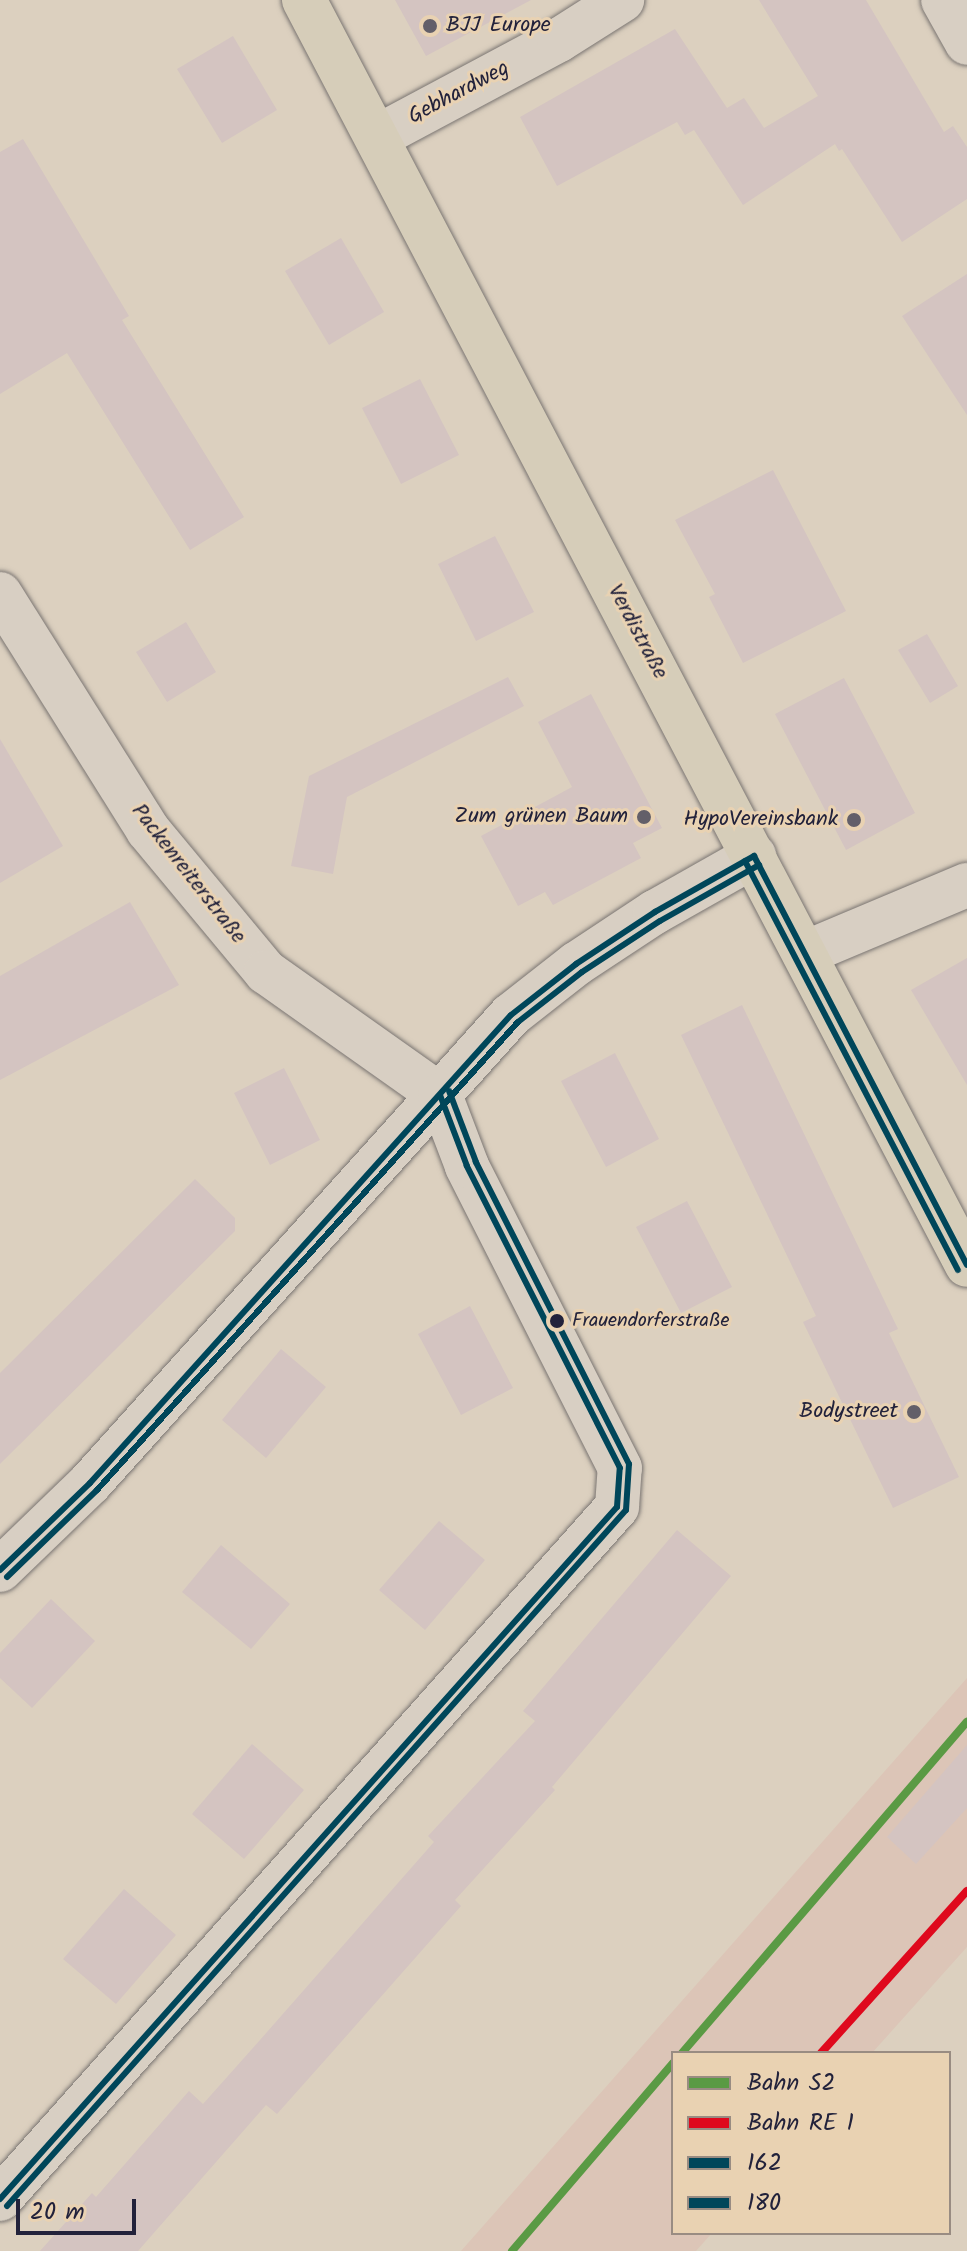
<!DOCTYPE html>
<meta charset="utf-8">
<style>
body{margin:0}
#map{position:relative;width:967px;height:2251px;overflow:hidden;background:#dcd0bf;font-family:Kalam,sans-serif}
div>[style]{position:absolute}
[style*='--x']{left:calc(var(--x)*1px);top:calc(var(--y)*1px);width:calc(var(--w)*1px);rotate:calc(var(--a)*1deg)}
.built>*{inset:0;background:#dcc5b7}
.building>*{inset:0;background:#d4c4c1}
.roads{filter:drop-shadow(0 0 2px #7a7572) drop-shadow(0 0 2px #7a7572)}
.minor>*{height:44px;margin:-22px;padding:0 22px;transform-origin:22px;border-radius:22px;background:#d8cfc3}
.major>*{height:44px;margin:-22px;padding:0 22px;transform-origin:22px;border-radius:22px;background:#d6cdb9}
.bus-1>*{height:6px;margin:-3px;padding:0 3px;transform-origin:3px;border-radius:3px;background:#00465a}
.bus-2>*{height:6px;margin:-3px;padding:0 3px;transform-origin:3px;border-radius:3px;background:#00465a}
.rail-1>*{height:8px;margin:-4px;padding:0 4px;transform-origin:4px;border-radius:4px;background:#5a9a44}
.rail-2>*{height:8px;margin:-4px;padding:0 4px;transform-origin:4px;border-radius:4px;background:#df091d}
.dots>*{width:22px;height:22px;translate:-50% -50%;box-sizing:border-box;border:4px solid #e9d2b2;border-radius:50%}
span{translate:-50% -50%;white-space:nowrap;text-align:center;line-height:1.15;-webkit-text-stroke:6px #e9d2b2;paint-order:stroke}
.bus-label{font-size:20px;color:#22223b}
.left{translate:0 -50%;text-align:left}
.poi-label{font-size:22px;color:#22223b}
.right{translate:-100% -50%;text-align:right}
.street-label{font-size:22px;color:#22223b}
.legend{position:absolute;left:671px;top:2051px;width:280px;height:184px;box-sizing:border-box;background:#e9d2b2;border:2px solid #998c82;margin:0;padding:10px 14px;list-style:none;font-size:24px;color:#22223b}
.legend li{display:flex;align-items:center;gap:16px;height:40px}
.legend b{width:40px;border:2px solid #998c82}
.scale{position:absolute;left:16px;top:2199px;width:120px;height:36px;box-sizing:border-box;border:4px solid #22223b;border-top:0;padding-left:10px;font-size:24px;line-height:28px;white-space:nowrap;color:#22223b;-webkit-text-stroke:6px #e9d2b2;paint-order:stroke}
</style>
<div id="map">
<div class="built">
<i style="clip-path:polygon(967px 1678px,967px 1947px,872px 2053px,673px 2053px,673px 2233px,712px 2233px,696px 2251px,461px 2251px)"></i>
</div>
<div class="building">
<i style="clip-path:polygon(395px 0,531px 0,426px 56px)"></i>
<i style="clip-path:polygon(759px 0,866px 0,944px 132px,953px 126px,967px 147px,967px 199px,902px 242px,842px 149px,839px 151px,835px 144px,743px 205px,694px 130px,685px 135px,677px 122px,557px 186px,520px 117px,675px 29px,727px 108px,744px 98px,764px 128px,818px 96px)"></i>
<i style="clip-path:polygon(233px 36px,277px 110px,222px 143px,177px 69px)"></i>
<i style="clip-path:polygon(23px 139px,129px 316px,122px 320px,244px 517px,190px 550px,67px 353px,0 394px,0 152px)"></i>
<i style="clip-path:polygon(341px 238px,384px 312px,329px 345px,285px 271px)"></i>
<i style="clip-path:polygon(967px 274px,967px 415px,902px 316px)"></i>
<i style="clip-path:polygon(420px 379px,459px 455px,401px 484px,362px 408px)"></i>
<i style="clip-path:polygon(773px 470px,846px 611px,743px 663px,709px 597px,715px 594px,675px 520px)"></i>
<i style="clip-path:polygon(495px 536px,534px 612px,476px 641px,438px 564px)"></i>
<i style="clip-path:polygon(186px 622px,216px 672px,167px 702px,136px 652px)"></i>
<i style="clip-path:polygon(927px 634px,958px 686px,930px 703px,898px 650px)"></i>
<i style="clip-path:polygon(508px 677px,524px 706px,347px 797px,333px 874px,291px 866px,309px 776px)"></i>
<i style="clip-path:polygon(844px 678px,915px 813px,846px 850px,775px 714px)"></i>
<i style="clip-path:polygon(591px 694px,662px 828px,633px 843px,641px 858px,553px 905px,545px 892px,518px 906px,481px 836px,572px 787px,538px 722px)"></i>
<i style="clip-path:polygon(0 739px,63px 846px,0 883px)"></i>
<i style="clip-path:polygon(130px 902px,179px 985px,0 1080px,0 976px)"></i>
<i style="clip-path:polygon(967px 958px,967px 1085px,911px 990px)"></i>
<i style="clip-path:polygon(742px 1005px,898px 1329px,889px 1333px,959px 1477px,893px 1508px,803px 1322px,816px 1316px,681px 1035px)"></i>
<i style="clip-path:polygon(615px 1053px,659px 1139px,606px 1167px,561px 1081px)"></i>
<i style="clip-path:polygon(284px 1068px,320px 1140px,270px 1165px,234px 1093px)"></i>
<i style="clip-path:polygon(195px 1179px,235px 1218px,235px 1231px,0 1464px,0 1373px)"></i>
<i style="clip-path:polygon(687px 1201px,732px 1287px,681px 1313px,636px 1227px)"></i>
<i style="clip-path:polygon(470px 1306px,513px 1388px,461px 1415px,418px 1334px)"></i>
<i style="clip-path:polygon(281px 1349px,326px 1387px,266px 1458px,222px 1420px)"></i>
<i style="clip-path:polygon(439px 1521px,485px 1560px,425px 1630px,379px 1590px)"></i>
<i style="clip-path:polygon(677px 1530px,731px 1576px,552px 1787px,555px 1790px,455px 1900px,461px 1906px,334px 2050px,277px 2114px,266px 2105px,138px 2251px,40px 2251px,92px 2193px,96px 2197px,189px 2091px,203px 2104px,260px 2040px,434px 1842px,428px 1836px,535px 1721px,523px 1711px)"></i>
<i style="clip-path:polygon(221px 1545px,290px 1604px,251px 1649px,182px 1592px)"></i>
<i style="clip-path:polygon(51px 1599px,95px 1641px,32px 1708px,0 1678px,0 1653px)"></i>
<i style="clip-path:polygon(252px 1744px,304px 1790px,244px 1859px,192px 1814px)"></i>
<i style="clip-path:polygon(967px 1745px,967px 1808px,916px 1864px,887px 1837px)"></i>
<i style="clip-path:polygon(124px 1889px,176px 1935px,116px 2004px,63px 1959px)"></i>
</div>
<div class="roads">
<div class="minor">
<i style="--x:943;--y:0;--w:49;--a:60.8"></i>
<i style="--x:377;--y:137;--w:206;--a:-28.1"></i>
<i style="--x:559;--y:40;--w:75;--a:-32.4"></i>
<i style="--x:0;--y:594;--w:279;--a:57.9"></i>
<i style="--x:148;--y:830;--w:185;--a:50.3"></i>
<i style="--x:266;--y:972;--w:213;--a:35.3"></i>
<i style="--x:805;--y:953;--w:176;--a:-22.8"></i>
<i style="--x:0;--y:1570;--w:125;--a:-44"></i>
<i style="--x:90;--y:1483;--w:629;--a:-48.03"></i>
<i style="--x:511;--y:1015;--w:83;--a:-38.1"></i>
<i style="--x:576;--y:964;--w:95;--a:-33.4"></i>
<i style="--x:655;--y:912;--w:114;--a:-29.5"></i>
<i style="--x:0;--y:2199;--w:927;--a:-48.28"></i>
<i style="--x:617;--y:1507;--w:39;--a:-86"></i>
<i style="--x:620;--y:1468;--w:339;--a:-116.9"></i>
<i style="--x:467;--y:1166;--w:76;--a:-110.8"></i>
</div>
<div class="major">
<i style="--x:304;--y:0;--w:1428;--a:62.34"></i>
</div>
</div>
<div class="bus-1">
<i style="--x:754;--y:856;--w:461;--a:62.5"></i>
<i style="--x:0;--y:1570;--w:125;--a:-44"></i>
<i style="--x:90;--y:1483;--w:629;--a:-48.03"></i>
<i style="--x:511;--y:1015;--w:83;--a:-38.1"></i>
<i style="--x:576;--y:964;--w:95;--a:-33.4"></i>
<i style="--x:655;--y:912;--w:114;--a:-29.5"></i>
<i style="--x:0;--y:2199;--w:927;--a:-48.28"></i>
<i style="--x:617;--y:1507;--w:39;--a:-86"></i>
<i style="--x:620;--y:1468;--w:339;--a:-116.9"></i>
<i style="--x:467;--y:1166;--w:76;--a:-110.8"></i>
</div>
<div class="bus-2">
<i style="--x:745;--y:861;--w:461;--a:62.5"></i>
<i style="--x:7;--y:1577;--w:125;--a:-44"></i>
<i style="--x:97;--y:1490;--w:629;--a:-48.03"></i>
<i style="--x:518;--y:1022;--w:81;--a:-38"></i>
<i style="--x:582;--y:972;--w:93;--a:-33.2"></i>
<i style="--x:660;--y:921;--w:114;--a:-29.5"></i>
<i style="--x:7;--y:2206;--w:931;--a:-48.35"></i>
<i style="--x:626;--y:1510;--w:46;--a:-86.3"></i>
<i style="--x:629;--y:1464;--w:339;--a:-116.9"></i>
<i style="--x:476;--y:1162;--w:76;--a:-110.8"></i>
</div>
<div class="rail-1">
<i style="--x:682;--y:2053;--w:437;--a:-49.3"></i>
<i style="--x:512;--y:2251;--w:248;--a:-49.4"></i>
</div>
<div class="rail-2">
<i style="--x:821;--y:2053;--w:218;--a:-48"></i>
</div>
<div class="dots">
<i style="left:430px;top:26px;background:#635f69"></i>
<i style="left:644px;top:817px;background:#635f69"></i>
<i style="left:854px;top:820px;background:#635f69"></i>
<i style="left:557px;top:1321px;background:#22223b"></i>
<i style="left:914px;top:1412px;background:#635f69"></i>
</div>
<div class="bus-label">
<span class="left" style="left:572px;top:1321px">Frauendorferstraße</span>
</div>
<div class="poi-label">
<span class="left" style="left:446px;top:26px">BJJ Europe</span>
<span class="right" style="left:628px;top:817px">Zum grünen Baum</span>
<span class="right" style="left:838px;top:820px">HypoVereinsbank</span>
<span class="right" style="left:898px;top:1412px">Bodystreet</span>
</div>
<div class="street-label">
<span style="left:459px;top:93px;rotate:-28deg">Gebhardweg</span>
<span style="left:637px;top:632px;rotate:62deg">Verdistraße</span>
<span style="left:188px;top:874px;rotate:52deg">Packenreiterstraße</span>
</div>
<ul class="legend">
<li><b style="height:10px;background:#5a9a44"></b>Bahn S2</li>
<li><b style="height:10px;background:#df091d"></b>Bahn RE 1</li>
<li><b style="height:10px;background:#00465a"></b>162</li>
<li><b style="height:10px;background:#00465a"></b>180</li>
</ul>
<div class="scale">20 m</div>
</div>
